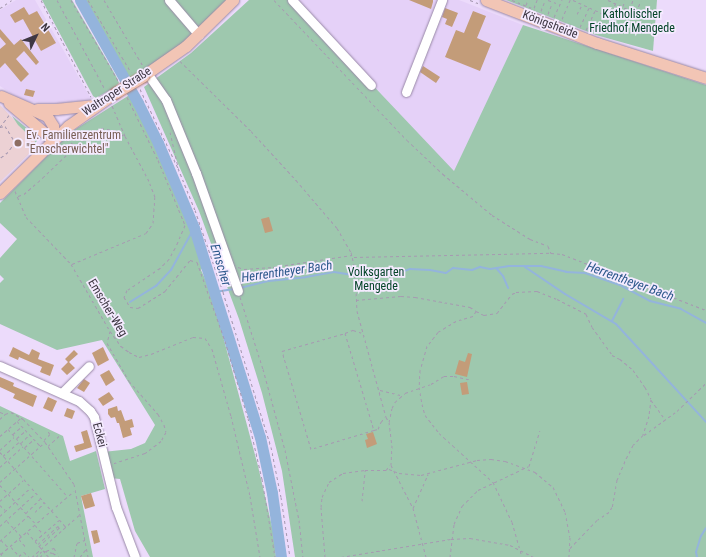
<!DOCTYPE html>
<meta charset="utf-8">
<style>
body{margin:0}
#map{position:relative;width:706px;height:557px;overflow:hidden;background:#ecdbfb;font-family:"Roboto Condensed",sans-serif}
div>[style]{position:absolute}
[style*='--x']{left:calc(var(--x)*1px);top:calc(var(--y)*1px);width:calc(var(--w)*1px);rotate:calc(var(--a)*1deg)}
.built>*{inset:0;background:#e5d1f8}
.education>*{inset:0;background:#ecd1d4}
.green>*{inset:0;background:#9ec8ae}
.stream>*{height:2px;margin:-1px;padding:0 1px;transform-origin:1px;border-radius:1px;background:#94b4dc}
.river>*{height:11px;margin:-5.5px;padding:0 5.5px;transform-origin:5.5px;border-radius:5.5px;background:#94b4dc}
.building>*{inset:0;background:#c39c79}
.path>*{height:1px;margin-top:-0.5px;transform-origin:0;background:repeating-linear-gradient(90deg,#a699b1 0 3px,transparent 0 6px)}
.roads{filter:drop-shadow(0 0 1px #9989a7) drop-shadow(0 0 1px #9989a7)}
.minor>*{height:9px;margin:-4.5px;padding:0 4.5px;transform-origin:4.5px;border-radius:4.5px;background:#fff}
.major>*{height:11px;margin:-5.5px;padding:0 5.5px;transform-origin:5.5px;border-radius:5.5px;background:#f2c5b5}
.bridges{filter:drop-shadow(0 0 1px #ae7a6e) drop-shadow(0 0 1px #ae7a6e)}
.major-bridge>*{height:11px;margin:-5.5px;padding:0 5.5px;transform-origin:5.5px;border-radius:5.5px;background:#f2c5b5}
.dots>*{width:11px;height:11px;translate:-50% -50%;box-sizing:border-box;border:2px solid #f5ebff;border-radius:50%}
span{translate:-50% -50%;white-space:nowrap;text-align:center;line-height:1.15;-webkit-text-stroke:3.5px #f5ebff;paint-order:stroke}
.park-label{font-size:12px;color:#034428}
.street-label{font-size:12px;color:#3f3844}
.education-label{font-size:12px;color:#785e54}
.left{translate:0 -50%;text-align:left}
.water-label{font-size:13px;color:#2c588b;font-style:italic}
.north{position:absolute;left:16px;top:16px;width:40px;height:40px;-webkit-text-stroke:3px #f5ebff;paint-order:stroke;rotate:47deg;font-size:11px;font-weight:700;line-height:16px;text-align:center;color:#3f3844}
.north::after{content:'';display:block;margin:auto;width:14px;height:18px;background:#3f3844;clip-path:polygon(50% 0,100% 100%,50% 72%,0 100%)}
</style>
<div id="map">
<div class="built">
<i style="clip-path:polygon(16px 0,35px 0,91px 99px,63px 103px,30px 102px,21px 100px,0 86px,0 10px)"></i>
<i style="clip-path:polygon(292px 0,459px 0,523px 25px,454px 172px)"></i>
</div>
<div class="education">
<i style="clip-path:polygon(0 105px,35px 141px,36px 145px,27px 156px,0 182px)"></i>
</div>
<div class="green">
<i style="clip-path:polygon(42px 0,72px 0,116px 76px,119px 83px,115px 87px,96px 98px,93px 96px)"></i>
<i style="clip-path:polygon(80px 0,233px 0,197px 36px,128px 85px)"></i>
<i style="clip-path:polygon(249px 0,292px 0,454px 171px,523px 25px,706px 85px,706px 557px,295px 557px,282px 471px,262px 393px,239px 319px,199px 211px,144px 87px,191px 53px)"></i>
<i style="clip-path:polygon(506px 0,657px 0,653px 51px,596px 35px)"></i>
<i style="clip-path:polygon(131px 94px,188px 222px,204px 265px,201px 270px,211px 292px,258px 466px,274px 535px,276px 557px,150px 557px,135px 531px,120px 479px,110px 478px,103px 452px,131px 449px,145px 443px,155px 425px,102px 340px,57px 350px,0 324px,0 283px,4px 279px,0 275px,0 258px,17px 239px,0 223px,0 203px,71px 132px)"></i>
<i style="clip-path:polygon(12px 116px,34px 134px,37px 140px,34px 148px,35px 141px,18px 125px)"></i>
<i style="clip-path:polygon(0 406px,63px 436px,70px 461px,96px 451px,105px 489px,81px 496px,93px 557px,0 557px)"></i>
</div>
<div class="stream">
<i style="--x:525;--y:267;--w:48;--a:34"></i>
<i style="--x:565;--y:294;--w:59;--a:30.5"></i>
<i style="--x:616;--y:324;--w:133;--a:47.4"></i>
<i style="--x:497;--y:269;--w:9;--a:49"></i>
<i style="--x:503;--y:276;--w:13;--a:67"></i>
<i style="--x:240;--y:288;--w:30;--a:-14"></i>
<i style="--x:269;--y:281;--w:37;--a:-6"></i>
<i style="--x:306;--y:277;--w:28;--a:-10"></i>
<i style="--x:334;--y:272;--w:19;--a:9"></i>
<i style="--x:353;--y:275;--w:19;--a:-16"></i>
<i style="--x:371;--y:270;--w:11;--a:-5"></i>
<i style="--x:382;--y:269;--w:17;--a:13"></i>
<i style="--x:399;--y:273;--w:12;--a:-20"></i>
<i style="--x:410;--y:269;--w:20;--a:3"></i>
<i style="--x:430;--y:270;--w:16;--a:11"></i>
<i style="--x:446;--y:273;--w:9;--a:-36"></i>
<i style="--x:453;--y:268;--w:19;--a:6"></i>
<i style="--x:472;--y:270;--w:9;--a:-21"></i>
<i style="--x:480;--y:267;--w:10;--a:11"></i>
<i style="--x:490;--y:269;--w:18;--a:-9"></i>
<i style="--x:508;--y:266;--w:33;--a:0"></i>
<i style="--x:541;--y:266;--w:26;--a:13"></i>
<i style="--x:566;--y:272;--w:19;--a:3"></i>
<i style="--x:585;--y:273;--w:39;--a:19"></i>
<i style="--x:622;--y:286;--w:32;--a:28"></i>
<i style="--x:650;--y:301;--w:32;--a:14"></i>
<i style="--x:681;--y:309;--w:29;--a:29"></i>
<i style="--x:215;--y:292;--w:19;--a:-9"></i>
<i style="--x:130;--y:302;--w:31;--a:-32"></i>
<i style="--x:156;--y:286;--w:22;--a:-47"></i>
<i style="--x:171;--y:270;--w:48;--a:-61.3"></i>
<i style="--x:612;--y:321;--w:25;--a:-63"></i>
<i style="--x:697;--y:557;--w:5;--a:-101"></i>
<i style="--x:696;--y:552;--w:17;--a:-73"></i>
<i style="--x:701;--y:536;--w:9;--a:-58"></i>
</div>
<div class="river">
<i style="--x:80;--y:0;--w:118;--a:60.6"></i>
<i style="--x:138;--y:103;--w:45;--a:63.4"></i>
<i style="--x:158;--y:143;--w:92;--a:67"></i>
<i style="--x:194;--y:228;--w:219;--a:72.5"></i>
<i style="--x:260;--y:437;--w:57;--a:77.9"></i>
<i style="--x:272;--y:493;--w:65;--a:82"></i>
</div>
<div class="building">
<i style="clip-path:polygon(409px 0,433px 0,433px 2px,431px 9px)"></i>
<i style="clip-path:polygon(24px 7px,29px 15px,37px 11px,56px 43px,41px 51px,23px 19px,15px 23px,10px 15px)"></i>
<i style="clip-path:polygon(445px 8px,458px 13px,452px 27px,445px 24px,447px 19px,442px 17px)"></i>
<i style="clip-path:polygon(473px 11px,486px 16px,477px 38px,491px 44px,480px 71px,445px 57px,456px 30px,464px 33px)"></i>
<i style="clip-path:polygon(0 29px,14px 45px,21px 39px,39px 62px,36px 65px,24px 51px,16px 59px,29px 74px,21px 82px,5px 63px,0 68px,0 49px,6px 44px,0 37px)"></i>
<i style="clip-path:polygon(423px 66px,440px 77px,436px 83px,420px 72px)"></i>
<i style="clip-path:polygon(26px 89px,35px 91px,33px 97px,24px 95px)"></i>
<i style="clip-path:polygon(269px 217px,273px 231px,265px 233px,261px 219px)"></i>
<i style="clip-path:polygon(119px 315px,121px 320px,116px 323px,114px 319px)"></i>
<i style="clip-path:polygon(13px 347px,29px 355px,32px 349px,40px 353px,38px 359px,54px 365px,50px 376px,40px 372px,42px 367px,19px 357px,18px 360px,9px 356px)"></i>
<i style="clip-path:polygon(103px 347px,109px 360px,98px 366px,92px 353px)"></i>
<i style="clip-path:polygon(74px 350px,78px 354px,69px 362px,75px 368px,67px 375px,61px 369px,68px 362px,65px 359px)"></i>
<i style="clip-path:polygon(468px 353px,472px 354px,467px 377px,455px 374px,459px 360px,465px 362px)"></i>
<i style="clip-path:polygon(109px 370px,115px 380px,106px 386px,100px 375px)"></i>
<i style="clip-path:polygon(0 377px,14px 383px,13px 386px,37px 396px,33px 407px,13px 398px,15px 394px,0 387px)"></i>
<i style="clip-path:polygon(84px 379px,90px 383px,84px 392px,77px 388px)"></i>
<i style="clip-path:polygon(467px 382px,469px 394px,462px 395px,460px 383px)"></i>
<i style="clip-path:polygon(109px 392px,114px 399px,103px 406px,98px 399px)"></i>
<i style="clip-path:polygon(48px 397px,57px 401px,52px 412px,43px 408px)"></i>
<i style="clip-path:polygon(117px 406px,118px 411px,121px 410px,125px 421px,132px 419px,134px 427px,130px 428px,132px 435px,123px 438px,119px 423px,117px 423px,115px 417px,111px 418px,108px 414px,108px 409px)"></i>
<i style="clip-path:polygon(67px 408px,75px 411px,72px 419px,64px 416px)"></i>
<i style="clip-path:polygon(87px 430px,92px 447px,76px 452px,74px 446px,84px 443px,81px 432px)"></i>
<i style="clip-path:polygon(373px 432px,377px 444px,367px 448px,365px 440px,368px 439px,366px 434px)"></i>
<i style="clip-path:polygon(91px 493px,95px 506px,85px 509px,81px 496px)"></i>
<i style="clip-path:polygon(97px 530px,100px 542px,94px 544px,91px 531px)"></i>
</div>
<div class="path">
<i style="--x:41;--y:0;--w:109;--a:62.7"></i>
<i style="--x:57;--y:0;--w:101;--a:61.7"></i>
<i style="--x:71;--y:0;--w:95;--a:59.7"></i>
<i style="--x:88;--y:0;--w:84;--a:59.2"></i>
<i style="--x:104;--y:0;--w:77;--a:59.4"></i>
<i style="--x:274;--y:0;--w:193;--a:46.5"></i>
<i style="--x:407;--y:140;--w:50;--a:43.4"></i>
<i style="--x:443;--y:174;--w:64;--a:39.9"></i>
<i style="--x:492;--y:215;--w:45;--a:32.3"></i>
<i style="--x:530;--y:239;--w:19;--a:21"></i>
<i style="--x:548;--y:246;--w:8;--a:67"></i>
<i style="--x:470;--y:0;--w:9;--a:21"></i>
<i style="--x:512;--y:0;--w:24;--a:22"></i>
<i style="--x:548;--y:0;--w:12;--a:20"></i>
<i style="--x:573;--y:0;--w:41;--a:24.7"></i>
<i style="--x:610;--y:17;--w:18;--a:-68"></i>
<i style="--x:608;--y:0;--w:38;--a:25"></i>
<i style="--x:526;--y:5;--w:5;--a:-68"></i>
<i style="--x:623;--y:6;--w:6;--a:-72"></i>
<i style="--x:0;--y:8;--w:14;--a:-34"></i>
<i style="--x:534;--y:8;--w:9;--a:-69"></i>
<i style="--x:630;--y:9;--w:9;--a:-72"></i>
<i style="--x:541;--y:11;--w:9;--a:-69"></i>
<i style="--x:636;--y:12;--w:12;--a:-66"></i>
<i style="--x:548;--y:14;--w:9;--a:-69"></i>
<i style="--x:577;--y:14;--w:10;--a:-61"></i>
<i style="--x:618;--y:14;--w:9;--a:-69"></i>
<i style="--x:554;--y:17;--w:19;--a:-65"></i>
<i style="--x:562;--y:19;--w:21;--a:-67"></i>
<i style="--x:591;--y:22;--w:9;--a:27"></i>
<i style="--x:580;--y:27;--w:21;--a:-65"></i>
<i style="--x:588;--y:27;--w:9;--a:27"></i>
<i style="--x:586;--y:30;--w:21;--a:-65"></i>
<i style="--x:180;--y:61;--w:100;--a:44.6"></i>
<i style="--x:251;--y:131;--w:67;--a:47.4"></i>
<i style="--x:296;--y:180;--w:63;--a:49.5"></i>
<i style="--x:337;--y:228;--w:28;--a:60"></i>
<i style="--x:351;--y:252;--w:17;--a:77"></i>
<i style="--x:355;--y:269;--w:42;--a:87.3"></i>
<i style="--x:357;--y:311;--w:110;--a:74.7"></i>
<i style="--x:386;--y:417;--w:6;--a:59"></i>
<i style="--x:389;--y:422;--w:23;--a:83"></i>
<i style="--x:392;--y:445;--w:20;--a:93"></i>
<i style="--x:391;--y:465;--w:48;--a:62.9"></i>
<i style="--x:413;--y:508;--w:51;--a:75.1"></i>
<i style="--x:140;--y:89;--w:88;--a:64.3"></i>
<i style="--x:178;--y:168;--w:45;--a:68"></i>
<i style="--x:195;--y:210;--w:87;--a:71.1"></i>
<i style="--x:223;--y:292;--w:162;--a:72.8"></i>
<i style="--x:271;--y:447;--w:51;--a:78.7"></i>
<i style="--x:281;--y:497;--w:61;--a:81.5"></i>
<i style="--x:127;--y:97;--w:70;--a:63.8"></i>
<i style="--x:158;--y:160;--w:70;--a:67.4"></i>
<i style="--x:185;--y:225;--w:25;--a:113"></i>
<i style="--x:175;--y:248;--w:13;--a:119"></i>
<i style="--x:169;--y:259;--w:13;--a:135"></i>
<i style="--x:160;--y:268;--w:40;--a:146"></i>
<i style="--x:127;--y:290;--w:8;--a:113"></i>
<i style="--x:124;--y:297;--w:12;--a:59"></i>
<i style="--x:130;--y:307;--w:8;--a:7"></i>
<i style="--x:138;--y:308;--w:32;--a:-32"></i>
<i style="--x:165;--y:291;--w:40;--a:-51"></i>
<i style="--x:190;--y:260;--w:7;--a:16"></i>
<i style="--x:197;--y:262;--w:84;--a:70.5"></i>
<i style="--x:225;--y:341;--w:80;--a:73.4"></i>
<i style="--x:248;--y:418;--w:63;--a:77.1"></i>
<i style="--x:262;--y:479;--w:79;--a:80.5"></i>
<i style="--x:0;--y:127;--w:5;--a:-11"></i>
<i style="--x:5;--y:126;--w:19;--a:58"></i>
<i style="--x:15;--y:142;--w:12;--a:125"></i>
<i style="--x:8;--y:152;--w:10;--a:143"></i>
<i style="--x:0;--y:127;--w:15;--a:-53"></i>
<i style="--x:170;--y:132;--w:35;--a:77"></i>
<i style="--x:66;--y:139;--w:9;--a:36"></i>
<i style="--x:73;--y:144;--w:5;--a:0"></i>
<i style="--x:78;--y:144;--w:28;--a:-35"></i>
<i style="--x:101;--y:128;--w:15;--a:11"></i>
<i style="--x:116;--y:131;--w:9;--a:32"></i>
<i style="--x:15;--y:191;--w:28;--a:67"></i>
<i style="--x:26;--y:217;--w:65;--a:46.2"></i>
<i style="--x:71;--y:264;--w:78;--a:59.8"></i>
<i style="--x:110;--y:331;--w:19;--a:54"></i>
<i style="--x:121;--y:346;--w:10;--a:37"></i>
<i style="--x:129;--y:352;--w:11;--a:27"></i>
<i style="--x:139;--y:357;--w:12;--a:-14"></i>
<i style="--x:151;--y:354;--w:45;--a:-22"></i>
<i style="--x:193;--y:337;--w:12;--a:5"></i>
<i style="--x:205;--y:338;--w:13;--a:58"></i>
<i style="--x:212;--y:349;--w:70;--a:74.2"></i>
<i style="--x:231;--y:416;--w:82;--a:76.6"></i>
<i style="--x:250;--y:496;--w:62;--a:80.7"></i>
<i style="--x:18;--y:196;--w:6;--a:-18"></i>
<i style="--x:24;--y:194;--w:18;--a:-41"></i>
<i style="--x:38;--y:182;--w:55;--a:-43.5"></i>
<i style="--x:354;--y:257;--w:197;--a:-1.2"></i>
<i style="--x:551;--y:253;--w:11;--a:5"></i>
<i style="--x:562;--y:254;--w:155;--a:21.3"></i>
<i style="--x:72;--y:264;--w:80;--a:-22.7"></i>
<i style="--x:146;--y:233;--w:12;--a:-55"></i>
<i style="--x:153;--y:223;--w:26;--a:-86"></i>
<i style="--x:155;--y:197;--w:17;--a:-111"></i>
<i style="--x:149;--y:181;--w:51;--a:-118.1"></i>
<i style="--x:125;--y:136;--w:34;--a:-113"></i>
<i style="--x:238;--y:267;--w:6;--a:18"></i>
<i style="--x:244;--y:269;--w:29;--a:-4"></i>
<i style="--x:273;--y:267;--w:80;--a:-8.6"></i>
<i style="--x:240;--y:297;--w:76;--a:72.3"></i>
<i style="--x:263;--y:369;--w:84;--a:74.8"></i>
<i style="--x:285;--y:450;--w:71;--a:78.7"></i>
<i style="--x:299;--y:520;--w:37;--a:84"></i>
<i style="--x:356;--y:300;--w:45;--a:-5.1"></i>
<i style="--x:401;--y:296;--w:14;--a:4"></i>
<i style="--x:415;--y:297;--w:56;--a:10.3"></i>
<i style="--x:470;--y:307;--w:7;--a:34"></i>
<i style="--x:476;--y:311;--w:6;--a:121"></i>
<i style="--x:473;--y:316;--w:18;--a:164"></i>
<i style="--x:456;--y:321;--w:21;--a:149"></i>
<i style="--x:438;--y:332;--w:18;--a:128"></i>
<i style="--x:427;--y:346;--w:25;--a:106"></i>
<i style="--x:420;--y:370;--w:17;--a:93"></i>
<i style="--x:419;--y:387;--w:17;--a:80"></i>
<i style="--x:422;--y:404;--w:11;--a:75"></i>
<i style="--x:425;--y:415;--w:23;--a:52"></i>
<i style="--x:439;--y:433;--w:73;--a:42.2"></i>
<i style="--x:493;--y:482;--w:44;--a:64.6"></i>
<i style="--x:512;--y:522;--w:36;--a:74"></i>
<i style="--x:476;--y:311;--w:9;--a:27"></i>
<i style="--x:484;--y:315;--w:13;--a:-9"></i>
<i style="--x:497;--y:313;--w:24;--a:-52"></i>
<i style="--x:512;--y:294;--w:4;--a:-27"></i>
<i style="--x:516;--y:292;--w:21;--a:-3"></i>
<i style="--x:537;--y:291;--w:22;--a:22"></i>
<i style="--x:557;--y:299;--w:33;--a:27"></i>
<i style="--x:586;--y:314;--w:14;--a:65"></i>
<i style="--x:592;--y:327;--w:34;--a:54"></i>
<i style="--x:612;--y:355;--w:9;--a:27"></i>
<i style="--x:620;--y:359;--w:17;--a:40"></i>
<i style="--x:633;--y:370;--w:21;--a:55"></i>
<i style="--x:645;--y:387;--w:13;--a:63"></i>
<i style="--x:651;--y:399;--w:17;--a:97"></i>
<i style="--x:649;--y:416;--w:20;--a:108"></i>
<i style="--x:643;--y:435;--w:14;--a:135"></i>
<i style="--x:633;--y:445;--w:18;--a:117"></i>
<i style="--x:625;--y:461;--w:21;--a:113"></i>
<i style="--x:617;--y:480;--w:27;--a:100"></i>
<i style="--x:612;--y:507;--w:6;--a:121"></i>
<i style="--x:609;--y:512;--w:14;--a:146"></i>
<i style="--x:597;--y:520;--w:39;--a:134"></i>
<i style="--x:110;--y:331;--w:12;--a:104"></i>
<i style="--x:107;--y:343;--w:44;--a:59.9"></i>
<i style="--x:129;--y:381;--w:44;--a:48.7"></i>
<i style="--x:158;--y:414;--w:13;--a:61"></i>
<i style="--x:164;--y:425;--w:7;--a:74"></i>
<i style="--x:166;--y:432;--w:10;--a:119"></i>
<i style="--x:161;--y:441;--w:20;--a:143"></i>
<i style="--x:145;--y:453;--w:33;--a:162"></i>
<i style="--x:345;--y:333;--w:101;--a:73.4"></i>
<i style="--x:374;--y:430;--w:66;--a:163.2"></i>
<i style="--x:311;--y:449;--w:102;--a:-106.5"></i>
<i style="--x:282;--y:351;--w:66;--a:-15.9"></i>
<i style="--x:345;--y:333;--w:9;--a:-21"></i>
<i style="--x:353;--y:330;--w:9;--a:18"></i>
<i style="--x:380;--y:390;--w:21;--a:14"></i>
<i style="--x:651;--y:400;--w:22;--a:54"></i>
<i style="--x:0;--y:412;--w:5;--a:22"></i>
<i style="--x:0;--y:419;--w:7;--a:-45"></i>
<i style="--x:5;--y:414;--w:6;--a:-18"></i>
<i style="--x:11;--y:412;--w:14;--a:30"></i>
<i style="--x:23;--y:419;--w:32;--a:46"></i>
<i style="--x:45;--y:442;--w:51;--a:55.4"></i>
<i style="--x:74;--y:484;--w:74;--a:79.1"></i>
<i style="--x:17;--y:421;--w:34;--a:47"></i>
<i style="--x:389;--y:422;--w:14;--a:-78"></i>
<i style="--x:392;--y:408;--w:7;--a:-63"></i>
<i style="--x:395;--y:402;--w:13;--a:-42"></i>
<i style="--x:405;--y:393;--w:28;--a:-19"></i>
<i style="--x:431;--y:384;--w:15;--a:-32"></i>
<i style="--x:444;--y:376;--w:10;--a:0"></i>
<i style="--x:454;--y:376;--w:18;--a:13"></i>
<i style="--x:8;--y:429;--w:89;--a:48.6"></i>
<i style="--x:374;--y:430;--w:4;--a:-14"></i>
<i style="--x:378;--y:429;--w:8;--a:-67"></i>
<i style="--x:381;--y:422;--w:6;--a:-51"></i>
<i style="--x:13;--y:434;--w:11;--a:-41"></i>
<i style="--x:644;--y:435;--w:41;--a:-36"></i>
<i style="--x:677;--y:411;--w:40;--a:-44"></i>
<i style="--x:0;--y:436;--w:28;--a:-41"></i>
<i style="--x:17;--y:438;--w:11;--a:-41"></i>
<i style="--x:44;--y:440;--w:8;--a:-45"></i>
<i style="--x:50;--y:434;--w:5;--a:-127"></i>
<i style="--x:21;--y:443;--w:11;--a:-45"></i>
<i style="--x:48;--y:446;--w:15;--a:-42"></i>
<i style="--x:25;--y:447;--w:11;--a:-41"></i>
<i style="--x:0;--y:450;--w:19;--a:-43"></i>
<i style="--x:0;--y:452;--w:100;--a:48.7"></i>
<i style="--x:3;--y:456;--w:21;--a:-41"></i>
<i style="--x:0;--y:467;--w:31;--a:-42"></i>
<i style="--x:389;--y:469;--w:11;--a:22"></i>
<i style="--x:399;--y:473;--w:22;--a:5"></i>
<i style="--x:421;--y:475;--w:58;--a:-15"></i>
<i style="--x:477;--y:460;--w:14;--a:-4"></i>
<i style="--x:491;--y:459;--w:14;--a:8"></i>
<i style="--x:505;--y:461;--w:32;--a:20"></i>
<i style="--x:535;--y:472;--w:23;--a:40"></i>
<i style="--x:553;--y:487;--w:28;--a:64"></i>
<i style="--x:565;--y:512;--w:25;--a:79"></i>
<i style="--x:570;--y:537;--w:20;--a:93"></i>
<i style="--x:0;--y:482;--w:60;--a:-41.6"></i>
<i style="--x:0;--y:485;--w:52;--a:47.4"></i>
<i style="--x:0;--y:501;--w:31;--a:-42"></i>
<i style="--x:362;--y:501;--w:31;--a:-84"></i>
<i style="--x:0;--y:505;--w:7;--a:45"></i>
<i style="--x:413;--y:508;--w:37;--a:-66"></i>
<i style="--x:35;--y:512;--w:13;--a:-45"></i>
<i style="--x:26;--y:513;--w:20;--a:-45"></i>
<i style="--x:0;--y:516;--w:41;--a:-43"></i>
<i style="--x:7;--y:521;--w:21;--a:47"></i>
<i style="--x:35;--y:525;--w:12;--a:48"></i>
<i style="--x:0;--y:526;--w:49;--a:-42.5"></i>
<i style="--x:27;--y:532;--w:33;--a:49"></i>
<i style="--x:19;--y:539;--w:11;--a:49"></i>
<i style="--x:1;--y:540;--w:10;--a:45"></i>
<i style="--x:0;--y:541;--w:38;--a:-42"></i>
<i style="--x:35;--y:541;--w:32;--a:-41"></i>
<i style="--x:38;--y:544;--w:27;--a:-42"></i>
<i style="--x:58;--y:526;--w:6;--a:59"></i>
<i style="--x:39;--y:546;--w:27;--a:-42"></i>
<i style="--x:11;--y:547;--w:12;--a:48"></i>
<i style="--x:19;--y:556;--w:6;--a:-39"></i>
<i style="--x:24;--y:552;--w:7;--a:45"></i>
<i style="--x:44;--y:551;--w:9;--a:13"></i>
<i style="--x:53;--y:553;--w:7;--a:34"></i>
<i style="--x:46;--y:551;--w:9;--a:-21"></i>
<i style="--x:54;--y:548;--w:6;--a:59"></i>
<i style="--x:0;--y:553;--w:6;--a:45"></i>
<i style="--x:1;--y:554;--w:96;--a:-40.8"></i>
<i style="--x:32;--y:557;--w:63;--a:-41.8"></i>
<i style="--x:36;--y:557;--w:8;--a:-45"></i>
<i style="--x:40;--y:557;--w:6;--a:-45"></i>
<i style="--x:74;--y:557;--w:14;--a:-78"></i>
<i style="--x:77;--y:543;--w:9;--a:-21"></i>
<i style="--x:80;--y:557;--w:10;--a:-53"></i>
<i style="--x:325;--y:557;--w:50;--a:-94.6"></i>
<i style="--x:321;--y:507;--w:10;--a:-84"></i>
<i style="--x:322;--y:497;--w:17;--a:-65"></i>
<i style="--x:329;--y:482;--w:17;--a:-33"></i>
<i style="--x:343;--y:473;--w:22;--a:-8"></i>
<i style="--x:365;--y:470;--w:21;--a:0"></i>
<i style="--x:386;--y:470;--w:6;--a:-51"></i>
<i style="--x:341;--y:557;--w:111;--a:-9.3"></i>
<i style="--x:451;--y:539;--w:19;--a:-3"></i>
<i style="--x:470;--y:538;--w:41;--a:9.9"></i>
<i style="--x:510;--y:545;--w:27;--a:27"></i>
<i style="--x:450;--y:557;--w:33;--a:-83"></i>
<i style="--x:454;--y:524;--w:20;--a:-66"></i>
<i style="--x:462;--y:506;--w:23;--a:-45"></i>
<i style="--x:478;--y:490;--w:56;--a:-25.2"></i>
<i style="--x:529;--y:466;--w:37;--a:-73"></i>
</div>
<div class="roads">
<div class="minor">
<i style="--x:169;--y:0;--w:46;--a:49.4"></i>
<i style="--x:292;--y:0;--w:116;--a:47.1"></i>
<i style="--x:147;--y:73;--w:33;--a:55"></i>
<i style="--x:166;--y:100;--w:79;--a:67.7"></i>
<i style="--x:196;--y:173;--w:125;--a:70.4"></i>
<i style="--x:406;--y:92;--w:99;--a:-68.6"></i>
<i style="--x:0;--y:366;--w:86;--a:23.9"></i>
<i style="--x:79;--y:401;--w:15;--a:42"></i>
<i style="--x:90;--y:411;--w:7;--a:56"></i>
<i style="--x:94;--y:417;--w:93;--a:76.3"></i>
<i style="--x:116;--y:507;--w:53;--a:69.2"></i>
<i style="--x:62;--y:393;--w:38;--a:-45"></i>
</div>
<div class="major">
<i style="--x:486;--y:0;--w:119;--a:21.2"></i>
<i style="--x:597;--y:43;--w:114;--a:17.8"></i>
<i style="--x:143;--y:76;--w:52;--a:-34.9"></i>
<i style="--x:186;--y:46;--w:66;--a:-44.4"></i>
<i style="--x:1;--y:96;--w:50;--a:23.5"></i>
<i style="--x:47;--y:116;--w:12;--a:59"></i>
<i style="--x:53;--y:126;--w:14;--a:90"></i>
<i style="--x:9;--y:103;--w:57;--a:40.1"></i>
<i style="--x:37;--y:109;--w:19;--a:0"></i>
<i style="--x:56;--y:109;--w:39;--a:-6"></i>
<i style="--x:0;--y:193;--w:95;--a:-44.6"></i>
<i style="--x:68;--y:126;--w:57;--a:-35.1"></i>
</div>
</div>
<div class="bridges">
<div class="major-bridge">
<i style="--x:115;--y:93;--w:33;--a:-31"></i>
</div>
</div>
<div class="dots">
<i style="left:18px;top:143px;background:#8d6e63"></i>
</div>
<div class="park-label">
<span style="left:632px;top:22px">Katholischer<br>Friedhof Mengede</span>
<span style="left:376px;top:280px">Volksgarten<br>Mengede</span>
</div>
<div class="street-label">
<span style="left:550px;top:25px;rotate:21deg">Königsheide</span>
<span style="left:117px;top:92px;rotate:-33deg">Waltroper Straße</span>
<span style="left:107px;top:308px;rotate:59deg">Emscher-Weg</span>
<span style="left:99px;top:435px;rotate:75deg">Eckei</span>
</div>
<div class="education-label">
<span class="left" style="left:26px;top:143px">Ev. Familienzentrum<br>"Emscherwichtel"</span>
</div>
<div class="water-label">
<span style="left:220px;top:265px;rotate:73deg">Emscher</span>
<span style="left:287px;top:272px;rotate:-8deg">Herrentheyer Bach</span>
<span style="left:630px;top:282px;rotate:20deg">Herrentheyer Bach</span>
</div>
<div class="north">N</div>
</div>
